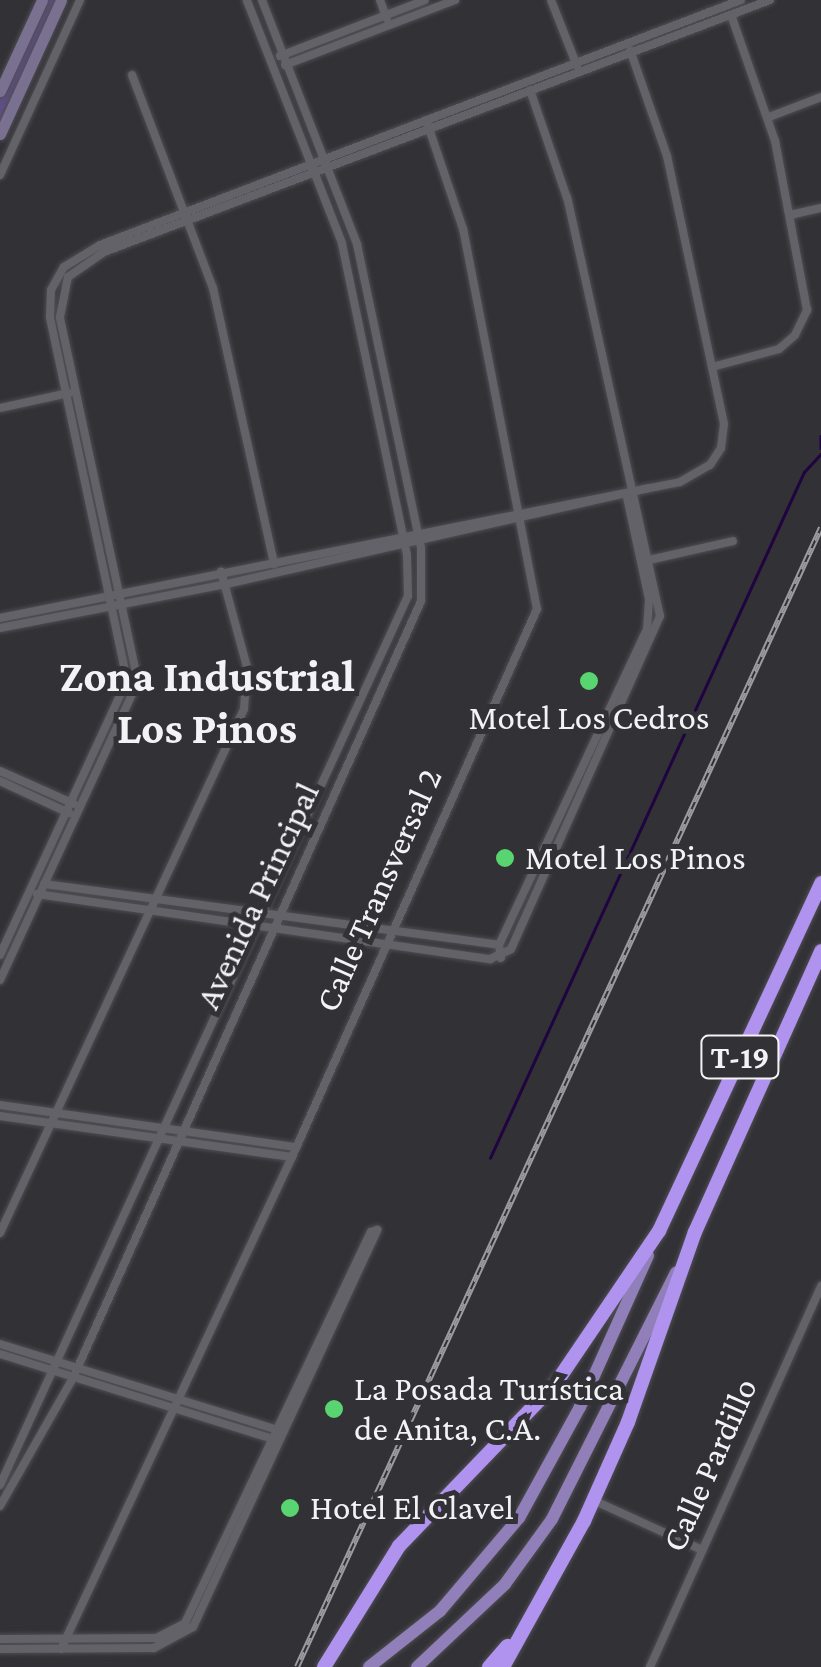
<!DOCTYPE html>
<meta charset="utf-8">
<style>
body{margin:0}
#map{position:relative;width:821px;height:1667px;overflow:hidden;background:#323136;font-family:"Crimson Pro",serif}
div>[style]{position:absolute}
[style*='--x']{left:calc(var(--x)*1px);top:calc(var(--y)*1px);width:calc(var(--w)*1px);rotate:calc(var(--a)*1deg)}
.green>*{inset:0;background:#614e88}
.stream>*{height:2.5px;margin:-1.25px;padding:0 1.25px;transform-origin:1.25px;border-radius:1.25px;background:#200441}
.roads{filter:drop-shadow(0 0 2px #4e4d52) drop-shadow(0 0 2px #4e4d52)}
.street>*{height:8px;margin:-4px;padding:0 4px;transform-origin:4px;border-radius:4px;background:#636268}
.secondary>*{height:11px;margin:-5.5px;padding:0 5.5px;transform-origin:5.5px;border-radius:5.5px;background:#7a7190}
.primary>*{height:12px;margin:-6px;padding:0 6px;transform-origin:6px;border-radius:6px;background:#917fb9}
.highway>*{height:14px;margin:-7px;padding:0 7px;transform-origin:7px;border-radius:7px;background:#b093ef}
.rail>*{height:6px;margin-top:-3px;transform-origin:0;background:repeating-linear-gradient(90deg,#323136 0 8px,#9c9b9f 0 16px);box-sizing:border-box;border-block:2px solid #9c9b9f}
.dots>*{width:28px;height:28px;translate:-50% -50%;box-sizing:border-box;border:5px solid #323136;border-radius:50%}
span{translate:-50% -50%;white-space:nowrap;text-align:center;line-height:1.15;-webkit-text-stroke:10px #323136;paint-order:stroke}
.shield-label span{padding:2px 8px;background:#323136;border:2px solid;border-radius:8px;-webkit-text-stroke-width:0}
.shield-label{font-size:32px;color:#f3f2f5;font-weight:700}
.poi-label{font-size:35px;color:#f3f2f5}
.left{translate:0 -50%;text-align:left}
.street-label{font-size:35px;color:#f3f2f5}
.district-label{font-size:45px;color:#f3f2f5;font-weight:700}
</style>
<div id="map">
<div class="green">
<i style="clip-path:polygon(42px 0,61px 0,0 134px,0 91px)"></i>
</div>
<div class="stream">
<i style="--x:821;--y:436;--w:12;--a:90"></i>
<i style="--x:490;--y:1158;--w:754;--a:-65.41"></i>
<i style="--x:804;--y:472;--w:25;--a:-47"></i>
</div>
<div class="roads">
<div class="street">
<i style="--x:380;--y:0;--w:20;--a:70"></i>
<i style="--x:551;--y:0;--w:71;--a:68.5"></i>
<i style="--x:280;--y:56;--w:155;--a:-21.1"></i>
<i style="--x:285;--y:65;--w:182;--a:-20.9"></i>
<i style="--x:132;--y:75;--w:228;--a:69.2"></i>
<i style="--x:213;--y:288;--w:283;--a:77.5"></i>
<i style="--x:769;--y:117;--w:56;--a:-21"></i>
<i style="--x:0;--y:175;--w:192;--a:-65.4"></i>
<i style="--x:790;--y:215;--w:32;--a:-13"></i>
<i style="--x:712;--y:367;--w:69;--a:-15"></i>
<i style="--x:779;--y:349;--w:21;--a:-41"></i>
<i style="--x:795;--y:335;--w:28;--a:-64"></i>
<i style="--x:807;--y:310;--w:172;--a:-100.7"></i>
<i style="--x:775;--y:141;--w:133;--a:-109.2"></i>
<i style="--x:0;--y:408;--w:71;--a:-12.3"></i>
<i style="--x:649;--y:560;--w:86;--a:-12.7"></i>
<i style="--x:0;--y:618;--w:693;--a:-11.31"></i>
<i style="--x:680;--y:482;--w:34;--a:-30"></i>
<i style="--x:710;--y:465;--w:20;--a:-57"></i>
<i style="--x:721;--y:448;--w:24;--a:-83"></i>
<i style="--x:724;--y:424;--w:274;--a:-102"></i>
<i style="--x:667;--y:156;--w:112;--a:-109.2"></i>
<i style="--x:0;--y:628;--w:226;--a:-11"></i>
<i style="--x:222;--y:585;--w:437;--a:-12.8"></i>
<i style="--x:0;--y:771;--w:81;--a:24"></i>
<i style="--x:0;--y:781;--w:76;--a:24.9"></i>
<i style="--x:44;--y:884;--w:459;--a:7.6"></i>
<i style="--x:37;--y:894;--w:458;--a:8.2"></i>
<i style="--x:490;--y:959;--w:23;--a:-25"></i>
<i style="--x:511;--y:949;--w:365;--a:-65.9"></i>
<i style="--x:660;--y:616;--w:428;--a:-102.5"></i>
<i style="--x:567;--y:198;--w:114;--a:-108.9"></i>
<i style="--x:0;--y:955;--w:303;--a:-65.2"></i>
<i style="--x:127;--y:680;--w:371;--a:-102"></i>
<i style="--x:50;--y:317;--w:27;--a:-88"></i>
<i style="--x:51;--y:290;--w:26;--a:-61"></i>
<i style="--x:64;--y:267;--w:42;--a:-31.4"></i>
<i style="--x:100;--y:245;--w:686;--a:-20.92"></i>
<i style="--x:501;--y:958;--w:13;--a:-99"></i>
<i style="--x:499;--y:945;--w:349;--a:-64.9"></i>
<i style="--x:647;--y:629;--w:30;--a:-86"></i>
<i style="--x:649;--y:599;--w:108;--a:-102.2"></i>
<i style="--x:0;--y:980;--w:328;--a:-65.2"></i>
<i style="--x:138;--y:682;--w:373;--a:-102.1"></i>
<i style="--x:60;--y:317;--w:41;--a:-78.7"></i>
<i style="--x:68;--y:277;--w:44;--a:-34.8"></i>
<i style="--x:104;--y:252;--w:712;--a:-20.73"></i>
<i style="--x:0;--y:1105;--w:299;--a:8.1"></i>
<i style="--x:0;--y:1116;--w:295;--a:8"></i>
<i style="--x:0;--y:1233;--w:578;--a:-65.03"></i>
<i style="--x:244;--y:709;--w:42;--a:-85.9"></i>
<i style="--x:247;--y:667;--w:99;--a:-105.2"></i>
<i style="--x:0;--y:1344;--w:290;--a:17.2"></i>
<i style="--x:0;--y:1354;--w:286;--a:17.3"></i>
<i style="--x:0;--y:1485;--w:978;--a:-65.35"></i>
<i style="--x:408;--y:596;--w:41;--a:-91.4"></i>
<i style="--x:407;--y:555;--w:319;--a:-101.8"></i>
<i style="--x:342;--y:243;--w:261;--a:-111.4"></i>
<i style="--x:593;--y:1500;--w:120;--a:24.6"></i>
<i style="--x:0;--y:1506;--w:147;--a:-60.3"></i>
<i style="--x:73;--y:1378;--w:851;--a:-65.87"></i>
<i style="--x:421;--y:601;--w:53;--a:-90"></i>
<i style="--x:421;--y:548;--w:311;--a:-101.9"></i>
<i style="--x:357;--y:244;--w:262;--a:-111.3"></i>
<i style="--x:0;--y:1639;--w:156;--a:-0.4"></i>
<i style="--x:156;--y:1638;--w:33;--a:-27"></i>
<i style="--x:185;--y:1623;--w:433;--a:-64.6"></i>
<i style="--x:371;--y:1232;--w:6;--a:-18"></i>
<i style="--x:0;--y:1649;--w:154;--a:-0.4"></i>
<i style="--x:154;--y:1648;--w:44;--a:-28.3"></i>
<i style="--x:193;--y:1627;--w:438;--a:-65.1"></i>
<i style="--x:61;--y:1649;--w:544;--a:-64.85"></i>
<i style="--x:292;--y:1157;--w:600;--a:-65.91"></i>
<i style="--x:537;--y:609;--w:387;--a:-101"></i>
<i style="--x:463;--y:229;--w:115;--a:-108.7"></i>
<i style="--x:650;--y:1667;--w:418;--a:-65.8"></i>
</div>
<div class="secondary">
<i style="--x:0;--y:91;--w:100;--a:-65.2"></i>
<i style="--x:0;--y:134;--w:147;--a:-65.5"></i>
</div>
<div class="primary">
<i style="--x:369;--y:1667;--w:90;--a:-38.3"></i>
<i style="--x:440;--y:1611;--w:122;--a:-49.7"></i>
<i style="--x:519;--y:1518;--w:127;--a:-61.2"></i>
<i style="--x:580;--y:1407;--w:166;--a:-65.8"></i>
<i style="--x:417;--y:1667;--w:121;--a:-43.3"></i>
<i style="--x:505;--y:1584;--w:80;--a:-54.1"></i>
<i style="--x:552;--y:1519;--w:276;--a:-63.3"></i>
</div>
<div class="highway">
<i style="--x:324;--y:1667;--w:142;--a:-58.2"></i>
<i style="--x:399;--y:1546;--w:226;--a:-46.1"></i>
<i style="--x:556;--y:1383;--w:184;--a:-55.9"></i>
<i style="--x:659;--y:1231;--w:384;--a:-65"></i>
<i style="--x:489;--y:1667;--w:28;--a:-49"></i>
<i style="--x:503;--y:1667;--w:167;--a:-61"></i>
<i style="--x:584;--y:1521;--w:108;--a:-66"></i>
<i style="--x:628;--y:1422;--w:201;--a:-70.6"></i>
<i style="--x:695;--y:1232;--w:308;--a:-65.8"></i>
</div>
</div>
<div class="rail">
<i style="--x:297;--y:1667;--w:1254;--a:-65.3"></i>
</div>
<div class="dots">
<i style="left:589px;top:681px;background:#58d570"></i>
<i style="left:505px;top:858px;background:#58d570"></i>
<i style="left:334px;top:1409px;background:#58d570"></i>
<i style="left:290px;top:1508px;background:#58d570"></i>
</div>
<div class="shield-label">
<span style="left:740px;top:1057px">T-19</span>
</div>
<div class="poi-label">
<span style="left:589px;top:718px">Motel Los Cedros</span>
<span class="left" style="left:525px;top:858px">Motel Los Pinos</span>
<span class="left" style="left:354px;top:1409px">La Posada Turística<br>de Anita, C.A.</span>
<span class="left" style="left:310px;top:1508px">Hotel El Clavel</span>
</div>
<div class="street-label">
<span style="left:379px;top:890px;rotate:-66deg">Calle Transversal 2</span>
<span style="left:258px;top:896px;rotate:-65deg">Avenida Principal</span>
<span style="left:710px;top:1465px;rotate:-66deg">Calle Pardillo</span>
</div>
<div class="district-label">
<span style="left:207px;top:703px">Zona Industrial<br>Los Pinos</span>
</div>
</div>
